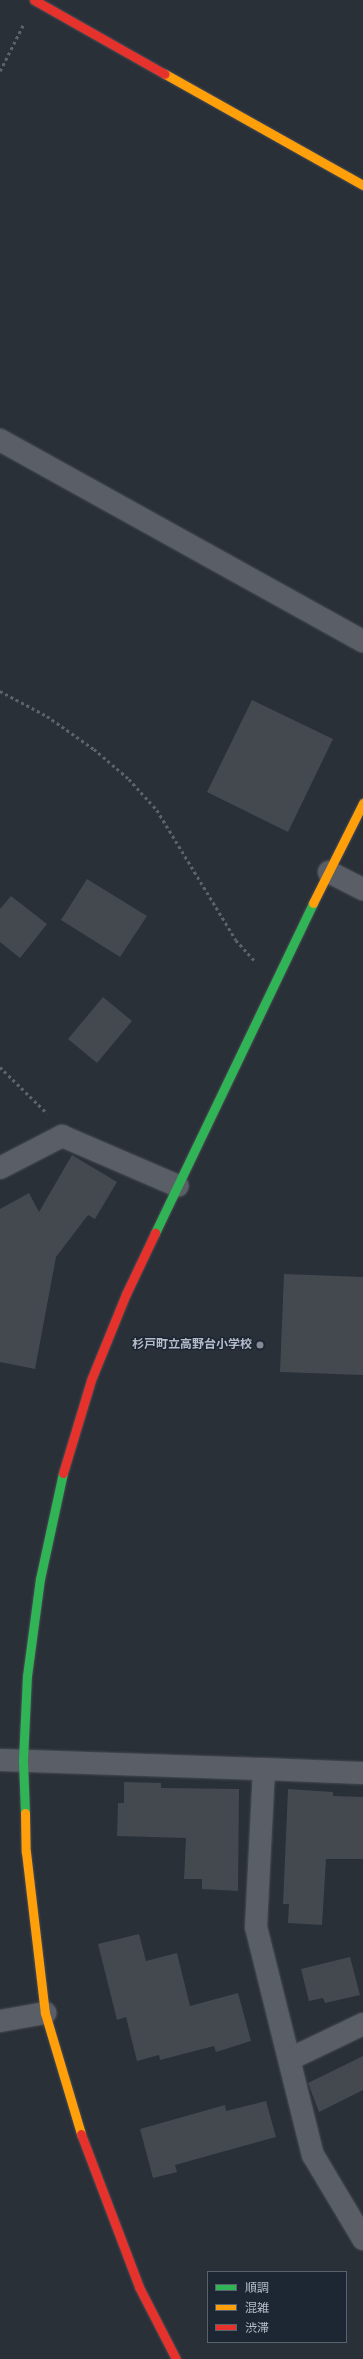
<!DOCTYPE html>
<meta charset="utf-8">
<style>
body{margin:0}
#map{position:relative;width:363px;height:2359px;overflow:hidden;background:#2a3038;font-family:"Source Sans 3","Noto Sans JP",sans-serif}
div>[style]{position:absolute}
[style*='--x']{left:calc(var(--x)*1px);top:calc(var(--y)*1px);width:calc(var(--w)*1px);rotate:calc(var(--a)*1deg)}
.building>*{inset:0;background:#444950}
.path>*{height:2.5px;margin-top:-1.25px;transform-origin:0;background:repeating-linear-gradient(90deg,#5d636a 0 3px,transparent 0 6px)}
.roads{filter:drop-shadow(0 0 1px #484c53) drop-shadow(0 0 1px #484c53)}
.street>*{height:22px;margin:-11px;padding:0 11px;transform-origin:11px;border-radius:11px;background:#5a5e66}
.fast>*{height:9px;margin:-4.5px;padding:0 4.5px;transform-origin:4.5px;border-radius:4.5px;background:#30b455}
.slow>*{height:9px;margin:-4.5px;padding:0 4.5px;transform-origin:4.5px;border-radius:4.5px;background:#ff9f0a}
.jam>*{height:9px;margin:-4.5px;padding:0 4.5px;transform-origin:4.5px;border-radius:4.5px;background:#e5322d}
.dots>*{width:11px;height:11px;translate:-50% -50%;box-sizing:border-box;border:2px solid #1d2633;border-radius:50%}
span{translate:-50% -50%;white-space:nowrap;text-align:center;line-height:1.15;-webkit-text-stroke:3px #1d2633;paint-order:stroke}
.poi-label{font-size:12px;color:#b4bcc9;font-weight:700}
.right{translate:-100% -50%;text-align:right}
.legend{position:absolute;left:207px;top:2271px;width:140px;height:72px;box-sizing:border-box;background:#1d2633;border:1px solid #59626f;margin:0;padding:5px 7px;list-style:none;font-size:12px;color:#b4bcc9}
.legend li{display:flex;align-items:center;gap:8px;height:20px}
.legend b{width:20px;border:1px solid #59626f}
</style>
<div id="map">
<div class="building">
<i style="clip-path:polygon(252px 700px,333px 739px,288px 832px,207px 792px)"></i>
<i style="clip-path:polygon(87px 879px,147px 916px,120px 957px,61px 920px)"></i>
<i style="clip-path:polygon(11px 896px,47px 924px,20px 958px,0 942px,0 909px)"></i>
<i style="clip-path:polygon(103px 997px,132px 1021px,97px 1063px,68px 1039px)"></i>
<i style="clip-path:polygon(72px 1155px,117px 1182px,95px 1219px,88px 1215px,56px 1257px,35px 1369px,0 1362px,0 1209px,29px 1193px,39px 1212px)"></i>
<i style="clip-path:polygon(284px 1274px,363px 1277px,363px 1375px,280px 1372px)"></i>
<i style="clip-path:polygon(124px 1782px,161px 1783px,161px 1788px,239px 1789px,238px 1891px,202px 1889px,202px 1879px,184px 1879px,186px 1838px,117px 1836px,118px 1803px,124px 1803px)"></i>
<i style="clip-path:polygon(288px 1789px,333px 1792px,333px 1796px,363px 1797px,363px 1859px,326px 1859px,322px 1925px,288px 1923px,289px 1904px,283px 1904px)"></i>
<i style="clip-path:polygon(139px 1934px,146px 1961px,177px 1953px,190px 2006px,238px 1993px,251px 2041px,216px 2052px,214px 2046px,160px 2060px,159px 2055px,137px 2061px,126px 2017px,117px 2020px,98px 1944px)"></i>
<i style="clip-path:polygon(350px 1957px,360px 1995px,325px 2003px,323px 1998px,309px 2001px,301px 1969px)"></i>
<i style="clip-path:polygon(363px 2056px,363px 2090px,319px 2112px,308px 2083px)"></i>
<i style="clip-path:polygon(266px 2101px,276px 2137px,175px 2165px,177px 2172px,153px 2178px,140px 2129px,225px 2105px,226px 2111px)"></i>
</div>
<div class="path">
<i style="--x:0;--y:71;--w:51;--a:-63.4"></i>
<i style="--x:0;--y:691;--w:53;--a:28"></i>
<i style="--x:47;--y:716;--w:57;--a:35.1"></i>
<i style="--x:94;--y:749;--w:46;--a:40.6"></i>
<i style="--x:129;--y:779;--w:42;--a:47.9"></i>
<i style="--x:157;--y:810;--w:152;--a:58.7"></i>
<i style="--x:236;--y:940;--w:27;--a:48"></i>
<i style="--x:0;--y:1067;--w:66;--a:44.4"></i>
</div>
<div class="roads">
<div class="street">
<i style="--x:0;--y:440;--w:415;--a:29"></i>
<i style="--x:329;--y:872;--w:38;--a:27"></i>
<i style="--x:0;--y:1168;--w:70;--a:-27.3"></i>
<i style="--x:62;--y:1136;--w:126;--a:23.3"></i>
<i style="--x:0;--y:1760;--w:264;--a:2"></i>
<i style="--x:264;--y:1769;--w:158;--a:92.9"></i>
<i style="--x:256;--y:1927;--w:235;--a:76"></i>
<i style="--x:313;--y:2155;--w:98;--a:59.2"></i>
<i style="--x:264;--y:1769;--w:99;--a:2.3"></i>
<i style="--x:0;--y:2021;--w:46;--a:-10.1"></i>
<i style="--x:290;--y:2059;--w:81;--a:-25.6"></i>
</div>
<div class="fast">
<i style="--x:155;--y:1233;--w:366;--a:-64.4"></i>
<i style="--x:25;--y:1813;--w:53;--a:-92.2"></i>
<i style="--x:23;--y:1760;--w:84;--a:-87.3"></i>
<i style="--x:27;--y:1676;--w:98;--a:-82.4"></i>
<i style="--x:40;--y:1579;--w:108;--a:-77.8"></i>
</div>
<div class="slow">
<i style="--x:165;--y:74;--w:227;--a:29.3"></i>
<i style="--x:313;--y:903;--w:112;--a:-63.4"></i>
<i style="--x:25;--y:1813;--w:39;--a:89"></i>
<i style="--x:26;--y:1852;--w:162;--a:83.3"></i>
<i style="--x:45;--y:2013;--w:126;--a:73.4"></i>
</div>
<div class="jam">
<i style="--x:34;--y:0;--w:150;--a:29.5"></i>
<i style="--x:63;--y:1473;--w:97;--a:-73.2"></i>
<i style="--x:91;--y:1380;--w:93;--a:-67.9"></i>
<i style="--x:126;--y:1294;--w:68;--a:-64.6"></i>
<i style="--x:81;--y:2134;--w:164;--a:69.2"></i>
<i style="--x:139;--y:2287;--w:81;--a:62.8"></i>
</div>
</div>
<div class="dots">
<i style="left:260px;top:1345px;background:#848b96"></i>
</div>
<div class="poi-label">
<span class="right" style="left:252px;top:1345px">杉戸町立高野台小学校</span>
</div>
<ul class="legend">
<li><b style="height:5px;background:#30b455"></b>順調</li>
<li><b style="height:5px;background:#ff9f0a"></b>混雑</li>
<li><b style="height:5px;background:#e5322d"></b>渋滞</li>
</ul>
</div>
